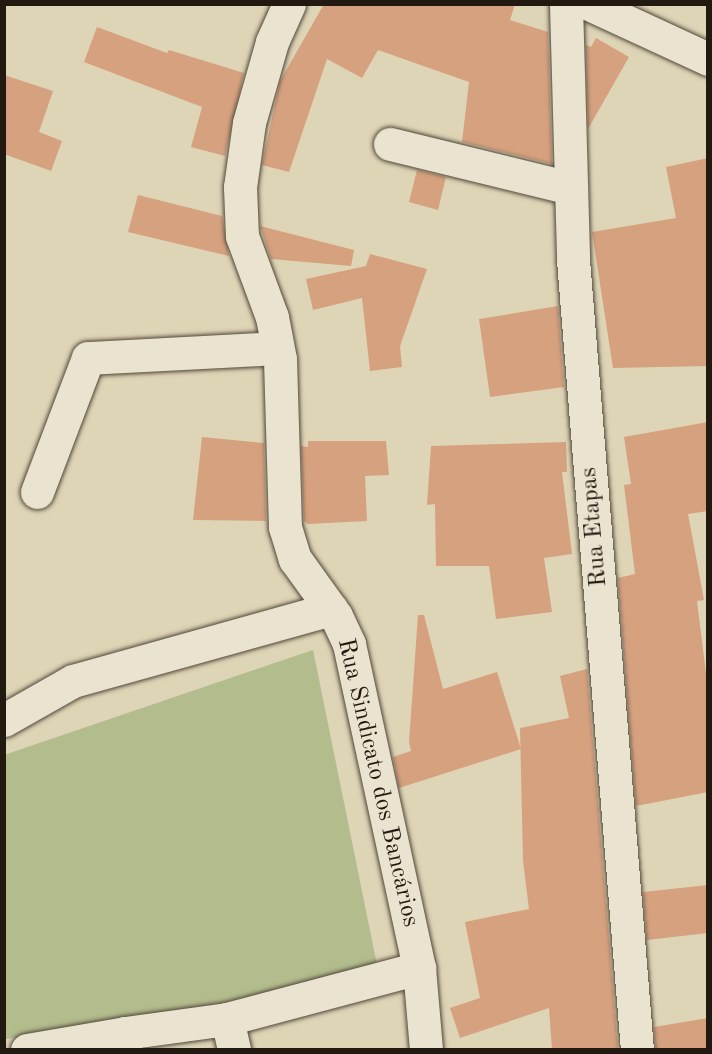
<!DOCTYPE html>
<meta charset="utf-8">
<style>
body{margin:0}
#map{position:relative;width:712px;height:1054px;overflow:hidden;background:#ded4b6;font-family:"Old Standard TT",serif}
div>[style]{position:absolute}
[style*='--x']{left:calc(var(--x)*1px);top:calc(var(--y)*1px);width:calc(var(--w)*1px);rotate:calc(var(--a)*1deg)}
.green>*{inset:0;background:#b3bc8d}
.building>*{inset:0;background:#d6a17f}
.roads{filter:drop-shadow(0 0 2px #51483a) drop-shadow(0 0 2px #51483a)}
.minor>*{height:33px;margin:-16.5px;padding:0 16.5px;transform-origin:16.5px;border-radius:16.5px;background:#eae3d0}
span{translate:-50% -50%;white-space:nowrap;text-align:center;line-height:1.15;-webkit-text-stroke:4.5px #eae3d0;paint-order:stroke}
.street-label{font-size:24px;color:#221a11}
.frame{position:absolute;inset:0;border:6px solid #221a11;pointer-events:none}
</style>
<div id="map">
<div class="green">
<i style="clip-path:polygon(313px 650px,378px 970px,124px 1024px,5px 1039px,4px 755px)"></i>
</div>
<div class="building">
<i style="clip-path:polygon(324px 4px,515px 4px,510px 20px,548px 32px,552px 164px,462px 142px,469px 82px,378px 50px,362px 78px,327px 59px,289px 172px,262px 165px,280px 81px)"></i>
<i style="clip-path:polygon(97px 27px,167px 53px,169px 50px,244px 73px,225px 156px,191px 147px,202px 107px,84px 62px)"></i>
<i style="clip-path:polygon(596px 38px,629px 57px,588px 129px,586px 45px,591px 47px)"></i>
<i style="clip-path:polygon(4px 75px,53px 91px,39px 132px,62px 141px,51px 171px,4px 154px)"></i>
<i style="clip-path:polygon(708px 158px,708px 366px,613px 368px,592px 232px,676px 218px,666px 167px)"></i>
<i style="clip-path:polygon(417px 170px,446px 177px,438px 210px,409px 202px)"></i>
<i style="clip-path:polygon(138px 195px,222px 216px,229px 256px,128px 232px)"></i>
<i style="clip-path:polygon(260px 226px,354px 250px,351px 266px,271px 259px)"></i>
<i style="clip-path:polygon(370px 254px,427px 269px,400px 346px,402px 367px,370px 371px,362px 298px,313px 310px,306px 279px,366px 266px)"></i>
<i style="clip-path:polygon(558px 306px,564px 387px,490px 397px,479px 319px)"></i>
<i style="clip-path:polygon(708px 422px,708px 511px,688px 514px,704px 600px,697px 601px,708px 690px,708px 792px,636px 806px,618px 578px,635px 574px,624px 485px,631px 484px,624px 437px)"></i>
<i style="clip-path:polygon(202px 437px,264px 443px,266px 521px,193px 520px)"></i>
<i style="clip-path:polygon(308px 441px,386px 441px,389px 475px,365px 476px,367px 521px,308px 524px,304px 521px,301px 446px,308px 447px)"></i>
<i style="clip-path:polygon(566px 442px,567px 472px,562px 472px,572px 554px,544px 558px,552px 612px,496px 619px,489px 566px,436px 566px,435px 504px,427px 505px,431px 446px)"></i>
<i style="clip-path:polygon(418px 615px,424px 615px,443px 689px,497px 672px,521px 749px,399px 788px,393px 757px,411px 751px,409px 742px)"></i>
<i style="clip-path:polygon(587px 669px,618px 1050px,552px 1050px,549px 1008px,460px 1038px,450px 1008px,480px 998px,465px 922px,529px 909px,523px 861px,520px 728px,569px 718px,560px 676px)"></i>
<i style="clip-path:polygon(708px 885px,708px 933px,647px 940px,643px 892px)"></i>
<i style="clip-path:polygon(708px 1018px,708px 1050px,656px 1050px,654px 1027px)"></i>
</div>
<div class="roads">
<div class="minor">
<i style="--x:289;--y:4;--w:42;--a:114.1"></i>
<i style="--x:272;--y:42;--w:84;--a:105.9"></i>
<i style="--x:249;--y:123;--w:65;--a:98"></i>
<i style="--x:240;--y:187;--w:49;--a:87.7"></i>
<i style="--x:242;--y:236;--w:86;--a:69.7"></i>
<i style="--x:272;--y:317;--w:43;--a:79.2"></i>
<i style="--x:280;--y:359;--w:168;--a:88.3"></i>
<i style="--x:285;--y:527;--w:34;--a:73"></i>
<i style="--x:295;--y:559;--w:70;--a:54.3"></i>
<i style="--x:336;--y:616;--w:31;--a:65"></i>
<i style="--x:349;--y:644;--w:331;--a:77.8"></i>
<i style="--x:419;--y:968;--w:82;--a:85.1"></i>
<i style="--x:566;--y:4;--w:256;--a:88.4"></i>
<i style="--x:573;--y:260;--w:793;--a:85.37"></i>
<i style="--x:589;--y:4;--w:131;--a:24.8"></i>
<i style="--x:390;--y:144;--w:186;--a:13.7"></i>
<i style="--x:37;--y:492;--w:143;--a:-69.2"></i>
<i style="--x:88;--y:358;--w:189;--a:-3"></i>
<i style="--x:4;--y:720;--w:79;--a:-29.5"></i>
<i style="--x:73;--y:681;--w:268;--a:-15.6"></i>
<i style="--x:227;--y:1019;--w:199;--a:-14.9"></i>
<i style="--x:27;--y:1050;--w:99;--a:-9.8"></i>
<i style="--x:125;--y:1050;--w:17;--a:-90"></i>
<i style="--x:125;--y:1033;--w:103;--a:-7.8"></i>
<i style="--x:227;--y:1019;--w:32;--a:77"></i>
</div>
</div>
<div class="street-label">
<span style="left:595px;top:527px;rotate:-95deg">Rua Etapas</span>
<span style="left:377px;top:783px;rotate:77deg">Rua Sindicato dos Bancários</span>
</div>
<div class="frame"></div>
</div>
